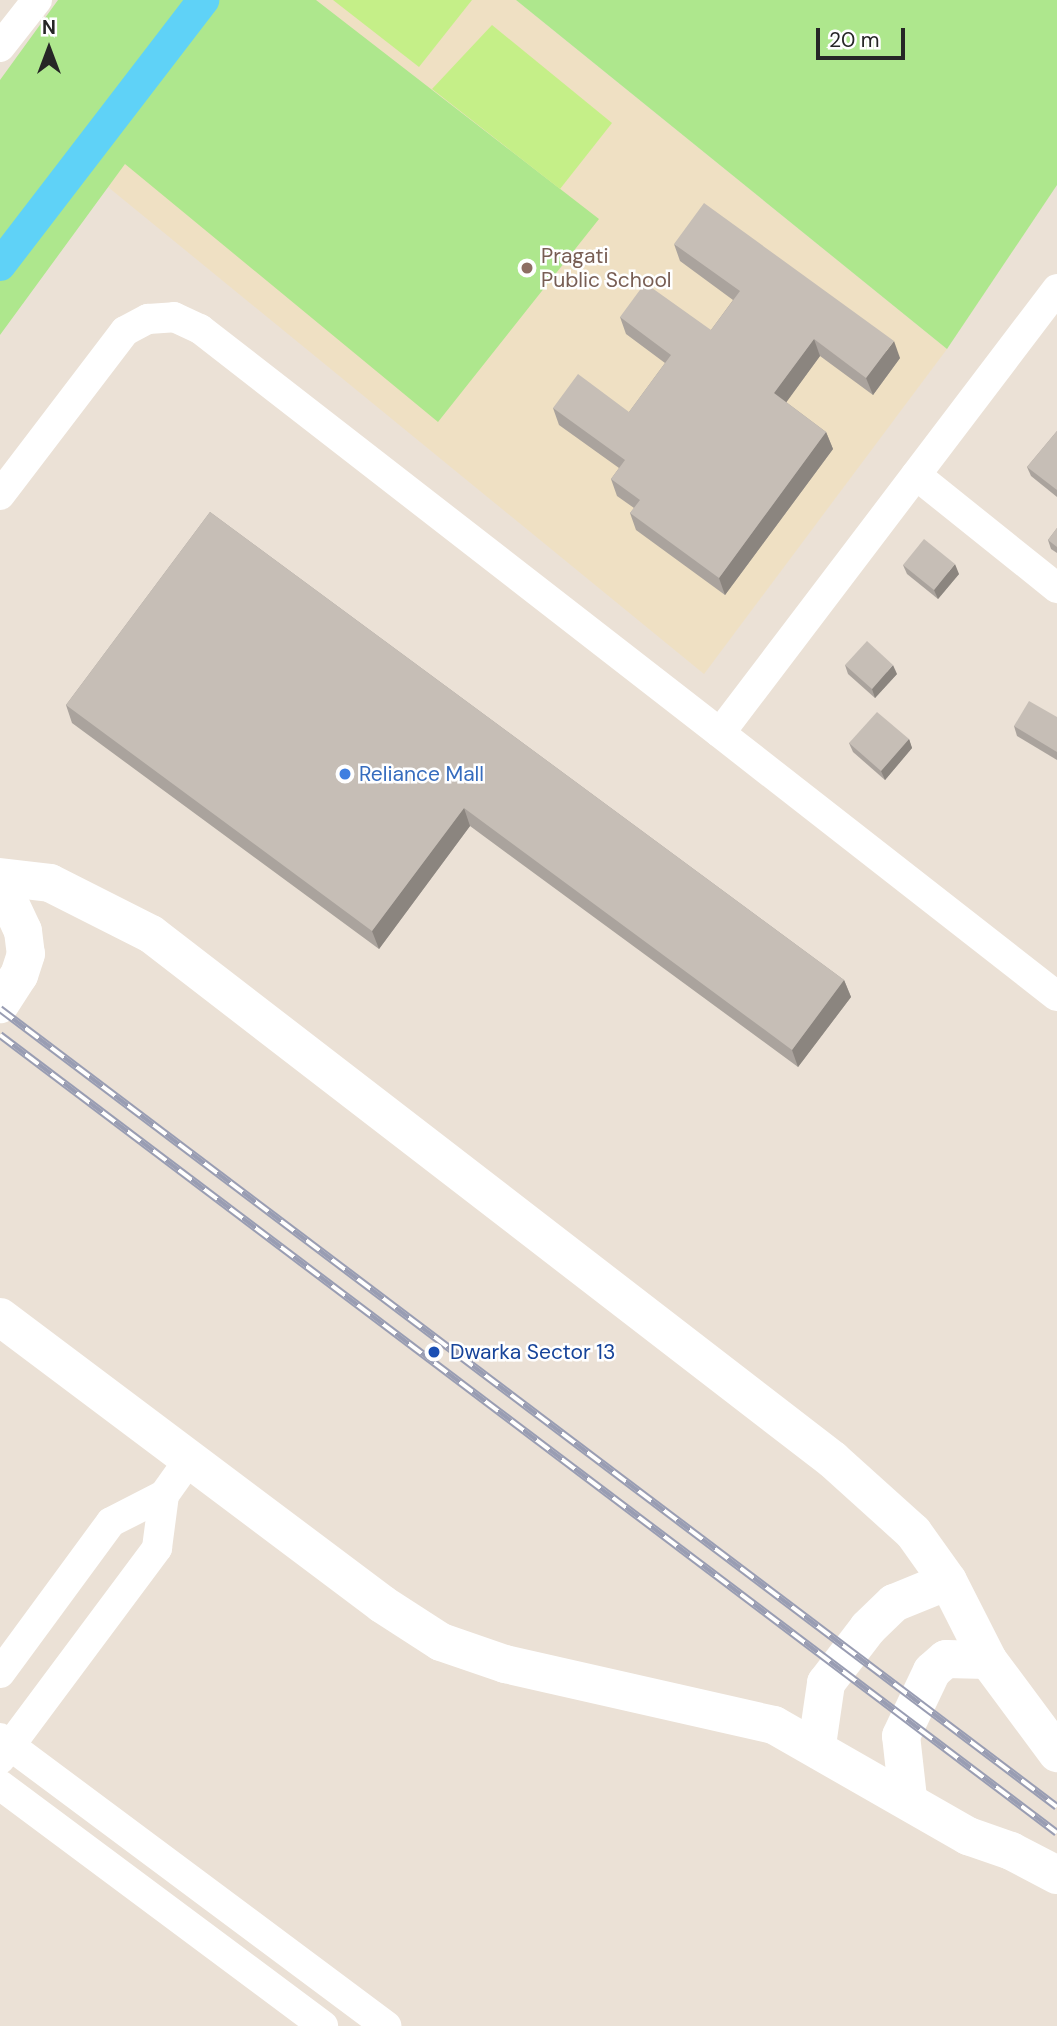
<!DOCTYPE html>
<style>
body{margin:0}
#map{position:relative;width:1057px;height:2026px;overflow:hidden;background:#ebe1d6;font-family:"DM Sans",sans-serif}
div>[style]{position:absolute}
[style*='--x']{left:calc(var(--x)*1px);top:calc(var(--y)*1px);width:calc(var(--w)*1px);rotate:calc(var(--a)*1deg)}
.education>*{inset:0;background:#efe0c3}
.green>*{inset:0;background:#aee78d}
.pitch>*{inset:0;background:#c5ef88}
.canal>*{height:32px;margin:-16px;padding:0 16px;transform-origin:16px;border-radius:16px;background:#5fd2f7}
.street>*{height:30px;margin:-15px;padding:0 15px;transform-origin:15px;border-radius:15px;background:#fff}
.secondary>*{height:38px;margin:-19px;padding:0 19px;transform-origin:19px;border-radius:19px;background:#fff}
.rail>*{height:8px;margin-top:-4px;transform-origin:0;background:repeating-linear-gradient(90deg,#fff 0 16px,#999db3 0 32px);box-sizing:border-box;border-block:2px solid #999db3}
.wall>*{inset:0;background:#aaa39d}
.shaded-wall>*{inset:0;background:#8b857f}
.building>*{inset:0;background:#c6beb6}
.dots>*{width:19px;height:19px;translate:-50% -50%;box-sizing:border-box;border:4px solid #fff;border-radius:50%}
span{translate:-50% -50%;white-space:nowrap;text-align:center;line-height:1.15;-webkit-text-stroke:5px #fff;paint-order:stroke}
.education-label{font-size:21px;color:#785e54}
.left{translate:0 -50%;text-align:left}
.shop-label{font-size:21px;color:#366cbe}
.transit-label{font-size:21px;color:#164399}
.north{position:absolute;left:14px;top:14px;width:70px;height:70px;-webkit-text-stroke:5px #fff;paint-order:stroke;rotate:0deg;font-size:19px;font-weight:700;line-height:28px;text-align:center;color:#262626}
.north::after{content:'';display:block;margin:auto;width:24px;height:32px;background:#262626;clip-path:polygon(50% 0,100% 100%,50% 72%,0 100%)}
.scale{position:absolute;left:816px;top:28px;width:89px;height:32px;box-sizing:border-box;border:4px solid #262626;border-top:0;padding-left:9px;font-size:21px;line-height:24px;white-space:nowrap;color:#262626;-webkit-text-stroke:5px #fff;paint-order:stroke}
</style>
<div id="map">
<div class="education">
<i style="clip-path:polygon(244px 0,516px 0,947px 349px,704px 674px,108px 187px)"></i>
</div>
<div class="green">
<i style="clip-path:polygon(58px 0,316px 0,599px 219px,438px 422px,125px 164px,0 335px,0 80px)"></i>
<i style="clip-path:polygon(516px 0,1057px 0,1057px 185px,947px 349px)"></i>
</div>
<div class="pitch">
<i style="clip-path:polygon(333px 0,472px 0,419px 67px)"></i>
<i style="clip-path:polygon(492px 25px,612px 123px,560px 189px,432px 89px)"></i>
</div>
<div class="canal">
<i style="--x:0;--y:265;--w:334;--a:-52.5"></i>
</div>
<div class="street">
<i style="--x:0;--y:47;--w:60;--a:-51.8"></i>
<i style="--x:1057;--y:289;--w:557;--a:127.2"></i>
<i style="--x:720;--y:733;--w:427;--a:38"></i>
<i style="--x:916;--y:475;--w:181;--a:38.7"></i>
<i style="--x:0;--y:495;--w:206;--a:-52.7"></i>
<i style="--x:125;--y:331;--w:26;--a:-28"></i>
<i style="--x:148;--y:319;--w:26;--a:-4"></i>
<i style="--x:174;--y:317;--w:29;--a:25"></i>
<i style="--x:200;--y:329;--w:658;--a:37.84"></i>
<i style="--x:0;--y:1673;--w:187;--a:-53.7"></i>
<i style="--x:111;--y:1522;--w:59;--a:-27"></i>
<i style="--x:0;--y:1738;--w:482;--a:36.7"></i>
<i style="--x:0;--y:1759;--w:263;--a:-53.3"></i>
<i style="--x:157;--y:1548;--w:53;--a:-82.5"></i>
<i style="--x:164;--y:1495;--w:47;--a:-54.6"></i>
<i style="--x:0;--y:1785;--w:403;--a:36.7"></i>
</div>
<div class="secondary">
<i style="--x:0;--y:877;--w:50;--a:6.8"></i>
<i style="--x:50;--y:883;--w:113;--a:26.8"></i>
<i style="--x:151;--y:934;--w:861;--a:37.64"></i>
<i style="--x:833;--y:1460;--w:108;--a:42"></i>
<i style="--x:913;--y:1532;--w:60;--a:54.5"></i>
<i style="--x:948;--y:1581;--w:89;--a:63.1"></i>
<i style="--x:988;--y:1660;--w:116;--a:53.4"></i>
<i style="--x:0;--y:882;--w:54;--a:64.9"></i>
<i style="--x:23;--y:931;--w:23;--a:83"></i>
<i style="--x:26;--y:954;--w:22;--a:108"></i>
<i style="--x:19;--y:975;--w:35;--a:123"></i>
<i style="--x:0;--y:1317;--w:478;--a:36.9"></i>
<i style="--x:382;--y:1604;--w:70;--a:32.8"></i>
<i style="--x:441;--y:1642;--w:68;--a:19"></i>
<i style="--x:505;--y:1664;--w:276;--a:12.8"></i>
<i style="--x:774;--y:1725;--w:224;--a:29.8"></i>
<i style="--x:968;--y:1836;--w:46;--a:19.2"></i>
<i style="--x:1011;--y:1851;--w:52;--a:27.6"></i>
<i style="--x:817;--y:1745;--w:63;--a:-81.7"></i>
<i style="--x:826;--y:1683;--w:69;--a:-52.6"></i>
<i style="--x:868;--y:1628;--w:36;--a:-44"></i>
<i style="--x:894;--y:1603;--w:58;--a:-22.2"></i>
<i style="--x:908;--y:1798;--w:62;--a:-96.4"></i>
<i style="--x:901;--y:1736;--w:72;--a:-64.5"></i>
<i style="--x:932;--y:1671;--w:18;--a:-41"></i>
<i style="--x:946;--y:1659;--w:42;--a:1.4"></i>
</div>
<div class="rail">
<i style="--x:0;--y:1009;--w:1324;--a:37.05"></i>
<i style="--x:0;--y:1035;--w:1324;--a:37.05"></i>
</div>
<div class="wall">
<i style="clip-path:polygon(674px 244px,900px 358px,873px 395px,820px 356px,786px 402px,826px 432px,833px 449px,725px 595px,636px 530px,630px 513px,634px 508px,617px 496px,611px 479px,619px 468px,559px 425px,553px 408px,629px 412px,665px 363px,626px 334px,620px 317px,711px 330px,733px 300px,680px 261px)"></i>
<i style="clip-path:polygon(1057px 431px,1057px 497px,1031px 476px,1027px 467px)"></i>
<i style="clip-path:polygon(210px 512px,844px 980px,851px 997px,798px 1067px,470px 826px,379px 949px,72px 723px,66px 705px)"></i>
<i style="clip-path:polygon(1057px 528px,1057px 553px,1051px 549px,1048px 540px)"></i>
<i style="clip-path:polygon(903px 565px,959px 574px,938px 599px,907px 574px)"></i>
<i style="clip-path:polygon(845px 665px,897px 674px,875px 698px,848px 674px)"></i>
<i style="clip-path:polygon(1057px 717px,1057px 760px,1017px 736px,1014px 726px)"></i>
<i style="clip-path:polygon(909px 739px,912px 748px,885px 780px,853px 752px,849px 743px)"></i>
</div>
<div class="shaded-wall">
<i style="clip-path:polygon(814px 339px,820px 356px,780px 411px,774px 393px)"></i>
<i style="clip-path:polygon(894px 341px,900px 358px,873px 395px,866px 378px)"></i>
<i style="clip-path:polygon(826px 432px,833px 449px,725px 595px,719px 578px)"></i>
<i style="clip-path:polygon(955px 564px,959px 574px,938px 599px,934px 590px)"></i>
<i style="clip-path:polygon(893px 665px,897px 674px,875px 698px,872px 689px)"></i>
<i style="clip-path:polygon(909px 739px,912px 748px,885px 780px,881px 771px)"></i>
<i style="clip-path:polygon(464px 808px,470px 826px,379px 949px,372px 931px)"></i>
<i style="clip-path:polygon(844px 980px,851px 997px,798px 1067px,792px 1050px)"></i>
</div>
<div class="building">
<i style="clip-path:polygon(704px 203px,894px 341px,866px 378px,814px 339px,774px 393px,826px 432px,719px 578px,630px 513px,640px 500px,611px 479px,625px 460px,553px 408px,578px 374px,629px 412px,671px 355px,620px 317px,645px 283px,711px 330px,740px 291px,674px 244px)"></i>
<i style="clip-path:polygon(1057px 431px,1057px 490px,1027px 467px)"></i>
<i style="clip-path:polygon(210px 512px,844px 980px,792px 1050px,464px 808px,372px 931px,66px 705px)"></i>
<i style="clip-path:polygon(1057px 528px,1057px 547px,1048px 540px)"></i>
<i style="clip-path:polygon(924px 539px,955px 564px,934px 590px,903px 565px)"></i>
<i style="clip-path:polygon(867px 641px,893px 665px,872px 689px,845px 665px)"></i>
<i style="clip-path:polygon(1029px 701px,1057px 717px,1057px 752px,1014px 726px)"></i>
<i style="clip-path:polygon(877px 712px,909px 739px,881px 771px,849px 743px)"></i>
</div>
<div class="dots">
<i style="left:527px;top:268px;background:#8d6e63"></i>
<i style="left:345px;top:774px;background:#3f7fe0"></i>
<i style="left:434px;top:1352px;background:#1a4fb4"></i>
</div>
<div class="education-label">
<span class="left" style="left:541px;top:268px">Pragati<br>Public School</span>
</div>
<div class="shop-label">
<span class="left" style="left:359px;top:774px">Reliance Mall</span>
</div>
<div class="transit-label">
<span class="left" style="left:450px;top:1352px">Dwarka Sector 13</span>
</div>
<div class="north">N</div>
<div class="scale">20 m</div>
</div>
